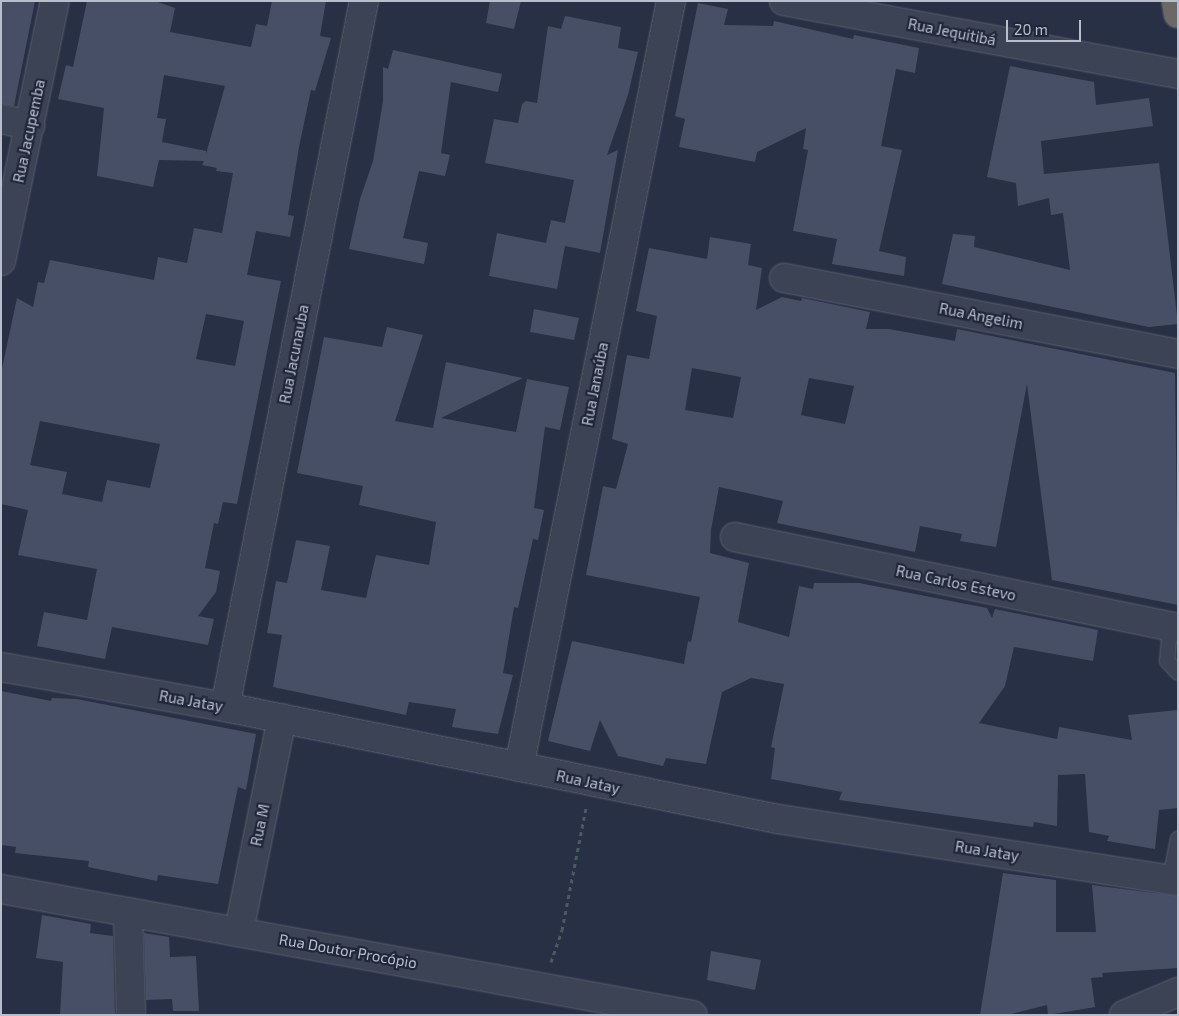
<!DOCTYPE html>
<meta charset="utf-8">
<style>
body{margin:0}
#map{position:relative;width:1179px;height:1016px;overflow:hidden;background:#273044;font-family:"Exo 2",sans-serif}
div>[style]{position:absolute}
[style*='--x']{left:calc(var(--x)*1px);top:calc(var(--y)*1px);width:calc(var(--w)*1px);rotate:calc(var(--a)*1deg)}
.building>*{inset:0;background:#464f66}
.path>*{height:3px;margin-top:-1.5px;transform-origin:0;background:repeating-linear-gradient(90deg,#475c61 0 4px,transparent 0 8px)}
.roads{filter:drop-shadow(0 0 1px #5a6071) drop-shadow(0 0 1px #5a6071)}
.service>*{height:14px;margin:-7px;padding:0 7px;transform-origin:7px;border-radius:7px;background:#3b4354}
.minor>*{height:28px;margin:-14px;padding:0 14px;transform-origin:14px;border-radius:14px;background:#3b4354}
.trunk>*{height:28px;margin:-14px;padding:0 14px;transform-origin:14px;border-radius:14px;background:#6a6966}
span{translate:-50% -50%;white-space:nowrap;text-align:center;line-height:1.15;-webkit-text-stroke:4.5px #202739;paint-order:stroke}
.street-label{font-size:15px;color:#b9becd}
.frame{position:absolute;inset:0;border:2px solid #b9becd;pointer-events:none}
.scale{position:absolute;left:1006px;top:20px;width:75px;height:22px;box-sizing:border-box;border:2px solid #b9becd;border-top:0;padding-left:6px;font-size:15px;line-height:18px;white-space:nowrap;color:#b9becd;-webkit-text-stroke:4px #202739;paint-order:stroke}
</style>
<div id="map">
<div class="building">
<i style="clip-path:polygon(1px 1px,35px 1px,14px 106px,1px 104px)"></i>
<i style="clip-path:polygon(evenodd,87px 1px,155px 1px,175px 8px,170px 32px,251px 47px,256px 24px,267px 26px,272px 1px,326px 1px,320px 36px,331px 38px,315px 91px,311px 90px,299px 147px,288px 215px,294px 216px,290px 237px,256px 231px,247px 275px,281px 281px,237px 504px,223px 502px,218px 524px,214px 523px,205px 568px,220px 571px,216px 592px,198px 616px,214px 619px,208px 645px,112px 627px,105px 659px,37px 646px,44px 612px,87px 620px,97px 569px,18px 555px,28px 510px,1px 504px,1px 373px,17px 298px,33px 307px,38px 282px,44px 283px,50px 260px,154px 280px,158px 257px,187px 263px,194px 228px,222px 233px,233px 173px,216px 171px,217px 168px,202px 165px,204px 161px,159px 160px,153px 187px,97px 176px,104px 108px,58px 99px,66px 65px,73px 67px,87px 1px,164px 75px,225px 86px,206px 154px,206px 151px,162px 142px,166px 119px,157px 118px,164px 75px,87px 1px,206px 314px,244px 321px,235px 366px,196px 359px,206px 314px,87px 1px,40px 421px,160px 444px,150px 488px,107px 480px,102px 502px,62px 494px,67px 472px,30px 465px,40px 421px)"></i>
<i style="clip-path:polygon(490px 1px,521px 1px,514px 29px,486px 23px)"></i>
<i style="clip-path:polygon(698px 3px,728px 9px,724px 25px,773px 26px,774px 21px,853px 39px,854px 35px,919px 48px,915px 73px,896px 69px,881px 146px,902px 150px,879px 251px,906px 257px,904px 276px,832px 264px,837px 239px,793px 231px,808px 150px,803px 149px,806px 128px,757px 152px,755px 162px,679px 147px,685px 119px,675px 116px)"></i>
<i style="clip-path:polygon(565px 16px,621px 27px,618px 48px,638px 52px,628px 95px,607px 155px,618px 150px,600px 253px,565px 246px,557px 289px,489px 276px,497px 233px,546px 243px,551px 220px,565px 223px,574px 180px,485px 163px,494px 119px,518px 123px,522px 104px,526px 101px,537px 103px,548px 26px,561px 29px)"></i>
<i style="clip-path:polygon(393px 50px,502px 74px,498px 92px,451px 82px,441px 153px,450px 155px,445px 176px,419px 171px,403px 238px,428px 243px,424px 264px,349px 249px,360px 199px,373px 161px,383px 101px,383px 67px,388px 69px)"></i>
<i style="clip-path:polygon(1010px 66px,1094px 82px,1096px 105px,1149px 98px,1153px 126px,1041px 141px,1044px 174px,1159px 163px,1178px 324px,1149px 327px,942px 284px,953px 234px,975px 236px,974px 247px,1070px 270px,1063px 213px,1051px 215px,1049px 198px,1018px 206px,1016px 183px,987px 177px)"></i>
<i style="clip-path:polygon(evenodd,710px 237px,751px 244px,748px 265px,762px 268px,756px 310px,782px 297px,801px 301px,802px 298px,870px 312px,866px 329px,889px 329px,955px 341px,957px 329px,1175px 373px,1178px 605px,1052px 580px,1027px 384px,996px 547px,960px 541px,962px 534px,920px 526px,915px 552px,777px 523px,783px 501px,719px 487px,711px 530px,710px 553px,749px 563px,738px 622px,789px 637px,799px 586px,813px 589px,814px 583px,859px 583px,987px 608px,992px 618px,995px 609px,1098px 630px,1093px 661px,1014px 647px,1005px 686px,979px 723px,1057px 739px,1059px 727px,1132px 740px,1128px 715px,1178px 710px,1178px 808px,1159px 810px,1155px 849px,1107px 841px,1109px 836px,1089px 832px,1085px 774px,1058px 775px,1057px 826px,1034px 822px,1033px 827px,839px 800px,842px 792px,771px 779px,775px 748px,771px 747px,784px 684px,751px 678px,722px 692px,706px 764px,666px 758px,663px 766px,618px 756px,600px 720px,590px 751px,548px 741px,572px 641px,684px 664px,688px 641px,691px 642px,700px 597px,586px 575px,603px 486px,616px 489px,628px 444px,612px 439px,627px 355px,649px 359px,657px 316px,636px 311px,649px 248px,707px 259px,710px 237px,692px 368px,741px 377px,733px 418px,685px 410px,692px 368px,710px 237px,809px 378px,854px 386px,845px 424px,801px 415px,809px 378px)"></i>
<i style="clip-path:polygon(534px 309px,579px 318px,574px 340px,530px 332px)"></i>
<i style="clip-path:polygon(387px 327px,423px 335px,395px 421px,433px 428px,446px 362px,523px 378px,441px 418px,516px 432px,527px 379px,569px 387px,560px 430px,545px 427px,534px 508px,544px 510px,538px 540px,533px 539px,518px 608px,514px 607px,503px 673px,513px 675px,498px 734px,452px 727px,456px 709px,409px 702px,406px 715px,273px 687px,282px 635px,267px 633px,276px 581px,287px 583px,296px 540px,330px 546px,321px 590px,366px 598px,376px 555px,429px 565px,436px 522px,359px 505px,363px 486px,297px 473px,324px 337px,382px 347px)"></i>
<i style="clip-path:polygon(1px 691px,51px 701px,52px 698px,77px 699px,256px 734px,246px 790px,238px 787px,218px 884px,158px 875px,157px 881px,88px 867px,89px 861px,15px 853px,16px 847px,1px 845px)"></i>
<i style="clip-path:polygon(1003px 873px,1056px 880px,1056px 932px,1096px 932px,1092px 885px,1178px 896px,1178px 968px,1102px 973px,1103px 977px,1091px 978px,1095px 1007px,1048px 1015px,1047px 1005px,1007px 1015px,980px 1015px)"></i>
<i style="clip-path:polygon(42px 915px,91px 924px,90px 933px,113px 936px,115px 1015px,60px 1015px,63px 962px,36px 958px)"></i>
<i style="clip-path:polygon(144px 933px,169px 937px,170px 957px,196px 956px,199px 1011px,173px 1011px,172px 999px,146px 1000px)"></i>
<i style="clip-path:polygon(711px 951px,761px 960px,755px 990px,707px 980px)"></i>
</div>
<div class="path">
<i style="--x:551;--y:962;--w:34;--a:-71"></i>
<i style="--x:562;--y:930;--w:124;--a:-78.9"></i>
</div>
<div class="roads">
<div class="service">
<i style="--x:1170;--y:628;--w:33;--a:95"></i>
<i style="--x:1167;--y:661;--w:16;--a:47"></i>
<i style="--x:1170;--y:879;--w:41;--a:-78.7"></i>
</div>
<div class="minor">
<i style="--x:784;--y:1;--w:401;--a:10.5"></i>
<i style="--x:1;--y:119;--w:30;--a:12"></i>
<i style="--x:1;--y:261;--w:266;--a:-78.3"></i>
<i style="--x:784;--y:278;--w:401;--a:10.9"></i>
<i style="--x:735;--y:537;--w:452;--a:11.6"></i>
<i style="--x:1;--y:667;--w:228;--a:10.1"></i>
<i style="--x:225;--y:707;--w:564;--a:11.45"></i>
<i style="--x:778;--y:819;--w:405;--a:8.8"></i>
<i style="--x:225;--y:707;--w:720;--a:-78.86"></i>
<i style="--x:519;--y:767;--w:781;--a:-78.78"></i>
<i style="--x:1;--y:889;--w:703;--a:10.32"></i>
<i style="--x:128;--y:912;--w:103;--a:88.3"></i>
<i style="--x:239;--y:931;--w:217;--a:-78.6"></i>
<i style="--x:1124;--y:1015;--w:59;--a:-23.1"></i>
</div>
<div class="trunk">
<i style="--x:1176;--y:1;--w:13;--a:81"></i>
</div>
</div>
<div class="street-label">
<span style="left:952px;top:32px;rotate:11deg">Rua Jequitibá</span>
<span style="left:29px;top:131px;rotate:-78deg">Rua Jacupemba</span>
<span style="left:981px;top:316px;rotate:11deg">Rua Angelim</span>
<span style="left:294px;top:354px;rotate:-79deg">Rua Jacunauba</span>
<span style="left:595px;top:384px;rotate:-79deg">Rua Janaúba</span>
<span style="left:956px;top:583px;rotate:12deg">Rua Carlos Estevo</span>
<span style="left:191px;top:701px;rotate:10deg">Rua Jatay</span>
<span style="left:588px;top:782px;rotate:12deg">Rua Jatay</span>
<span style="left:260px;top:825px;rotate:-78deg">Rua M</span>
<span style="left:987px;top:851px;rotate:9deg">Rua Jatay</span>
<span style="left:348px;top:951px;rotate:10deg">Rua Doutor Procópio</span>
</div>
<div class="frame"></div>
<div class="scale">20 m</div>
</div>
